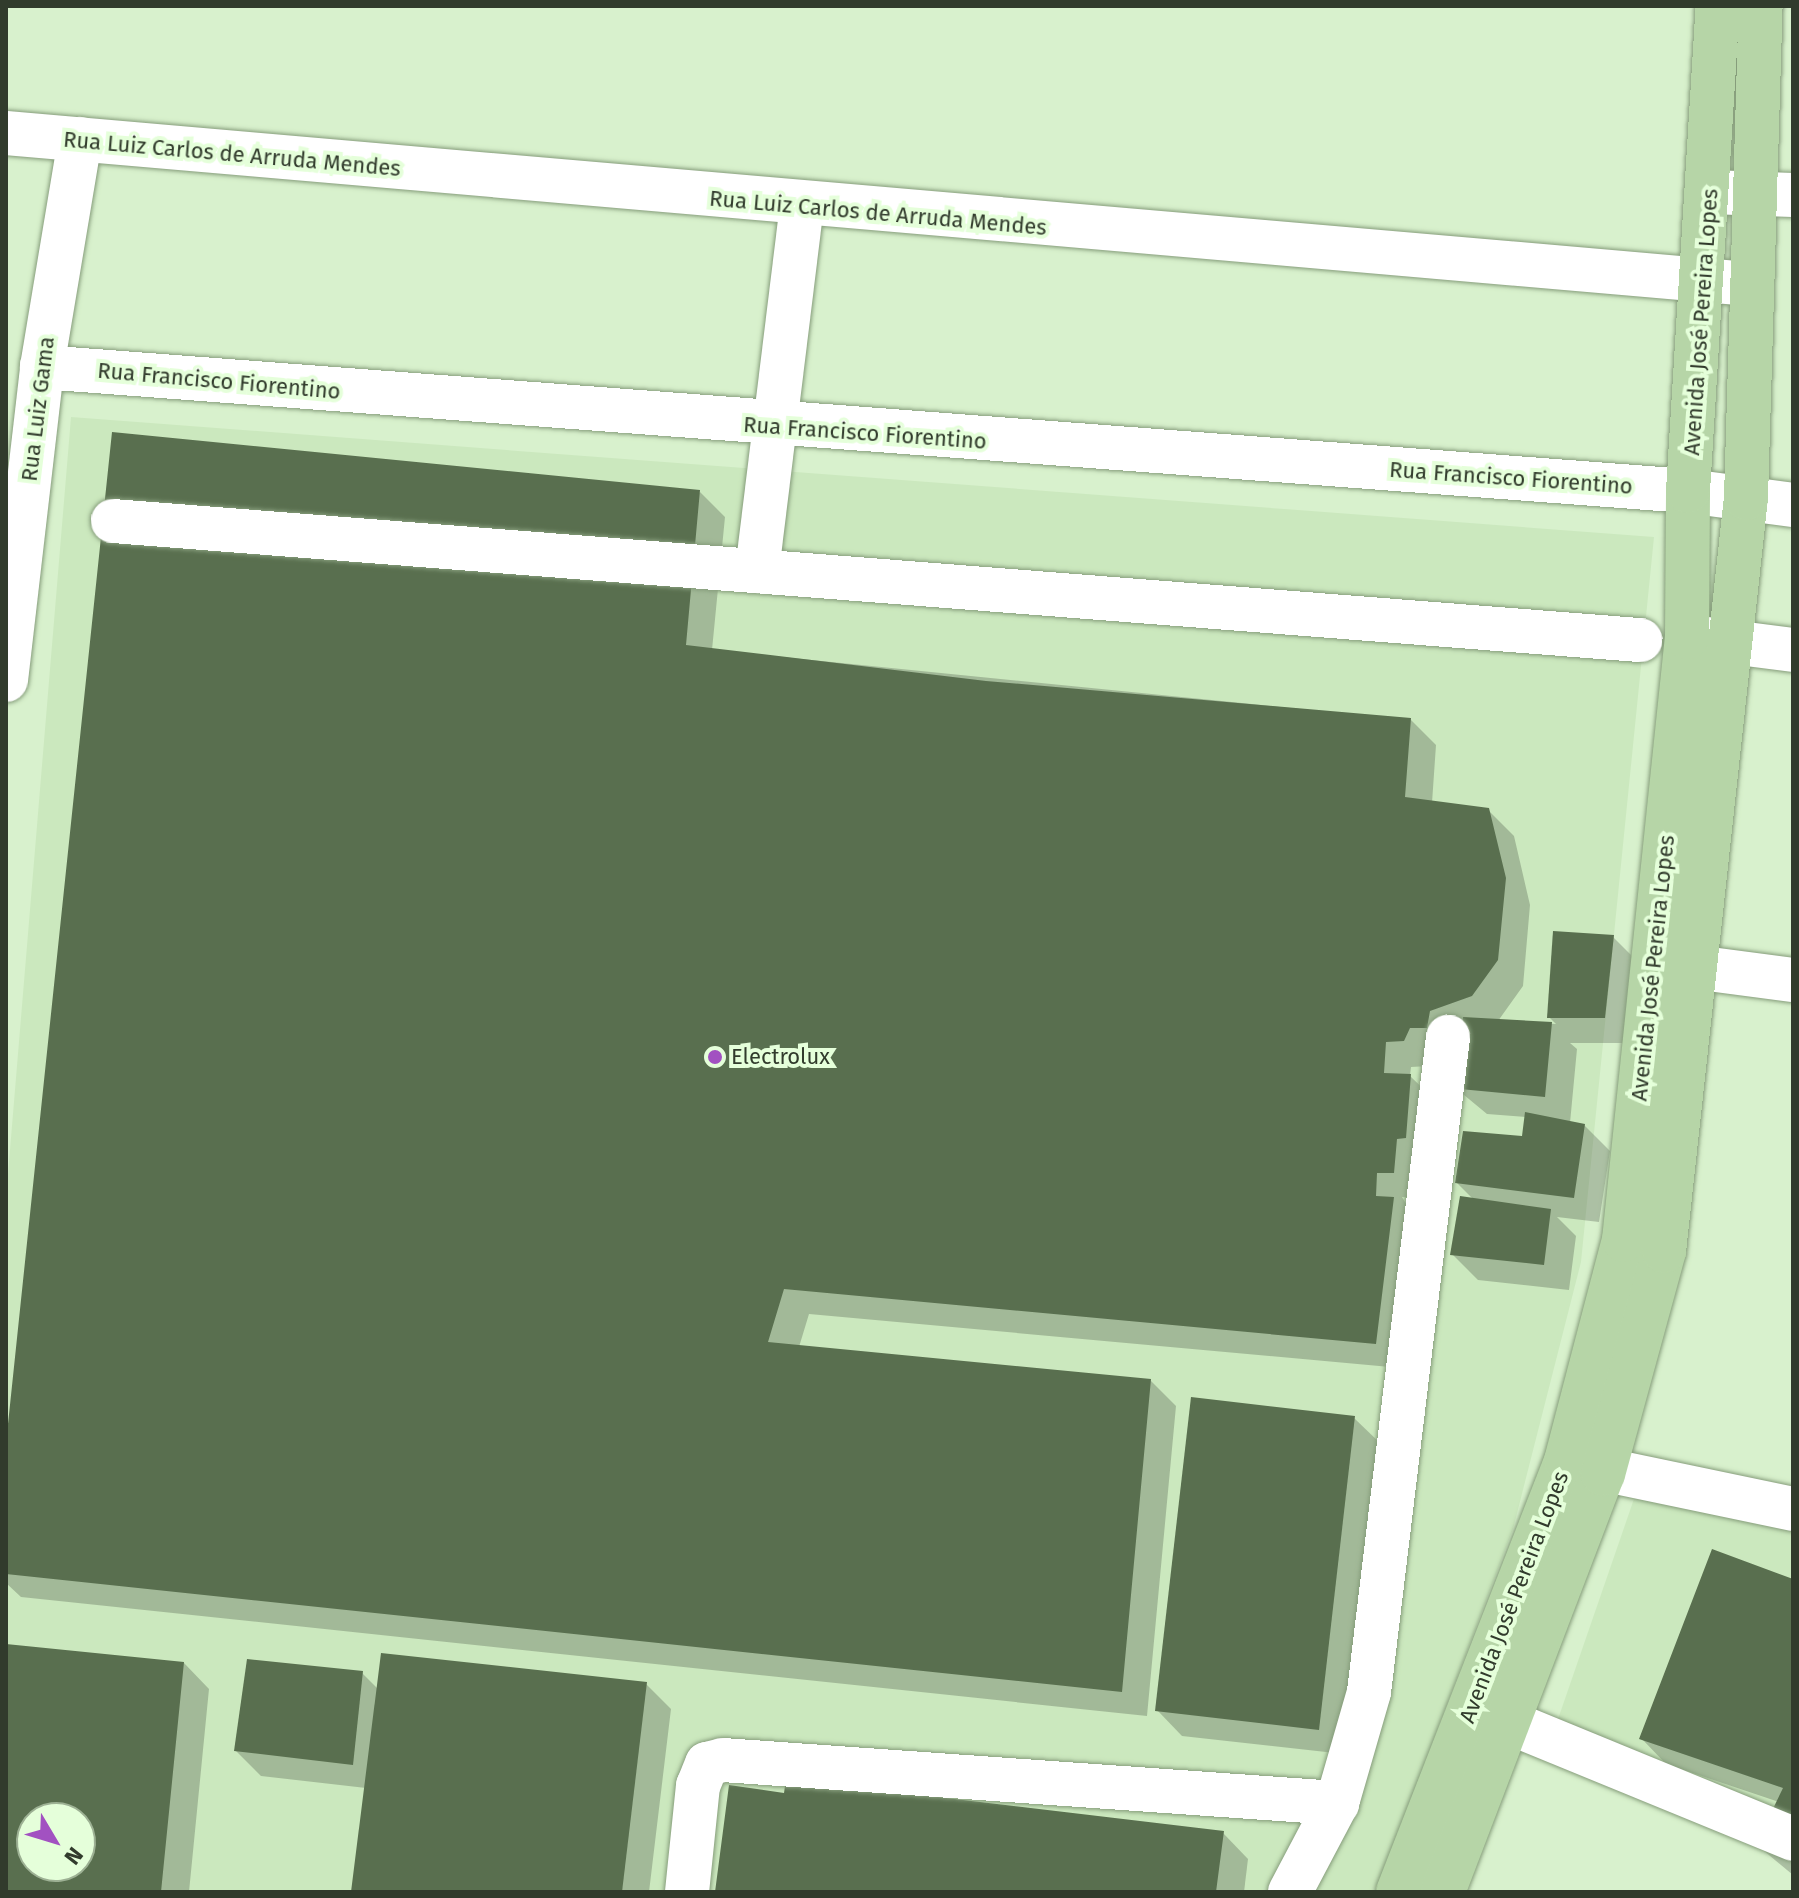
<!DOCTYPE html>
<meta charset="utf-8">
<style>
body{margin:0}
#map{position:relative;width:1799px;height:1898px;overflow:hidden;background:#d8f1cd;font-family:"Fira Sans",sans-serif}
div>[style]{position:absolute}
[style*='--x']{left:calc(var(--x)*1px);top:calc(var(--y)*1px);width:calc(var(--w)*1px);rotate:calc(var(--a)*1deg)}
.built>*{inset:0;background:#cbe8be}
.shadow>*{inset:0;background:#0003}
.building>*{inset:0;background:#596f4f}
.roads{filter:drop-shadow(0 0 2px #869d7b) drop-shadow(0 0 2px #869d7b)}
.minor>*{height:44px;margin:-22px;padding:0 22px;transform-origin:22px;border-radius:22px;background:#fff}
.major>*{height:44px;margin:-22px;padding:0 22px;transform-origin:22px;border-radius:22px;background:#b6d5a7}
.dots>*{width:22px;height:22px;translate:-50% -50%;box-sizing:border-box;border:4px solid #e5ffda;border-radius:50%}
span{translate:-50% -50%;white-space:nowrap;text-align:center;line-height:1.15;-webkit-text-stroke:8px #e5ffda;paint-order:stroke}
.street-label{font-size:22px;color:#313b2c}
.poi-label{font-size:22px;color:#313b2c}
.left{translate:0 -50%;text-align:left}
.frame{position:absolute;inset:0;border:8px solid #313b2c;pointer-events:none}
.north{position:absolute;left:16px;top:1802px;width:80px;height:80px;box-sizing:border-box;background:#e5ffda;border:2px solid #9db194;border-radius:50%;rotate:128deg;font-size:22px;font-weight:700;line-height:32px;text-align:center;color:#313b2c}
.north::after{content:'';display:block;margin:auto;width:28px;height:36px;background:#a251c1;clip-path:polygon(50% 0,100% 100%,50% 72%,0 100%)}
</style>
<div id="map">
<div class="built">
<i style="clip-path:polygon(evenodd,71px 417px,1654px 537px,1581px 1262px,1513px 1529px,1376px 1892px,6px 1892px,6px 1198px,71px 417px,32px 1818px,80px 1818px,80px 1866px,32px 1866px,32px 1818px)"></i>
<i style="clip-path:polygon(1635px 1496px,1793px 1528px,1793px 1863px,1547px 1751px)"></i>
</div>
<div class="shadow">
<i style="clip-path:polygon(700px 492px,725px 517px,712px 650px,1411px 720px,1436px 745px,1432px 803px,1488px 810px,1514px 836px,1530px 905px,1523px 986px,1498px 1021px,1556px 1024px,1549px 1017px,1613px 937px,1638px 962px,1630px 1043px,1570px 1043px,1577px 1049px,1570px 1123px,1584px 1125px,1610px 1151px,1599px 1222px,1557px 1217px,1576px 1236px,1569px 1290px,1478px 1280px,1452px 1254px,1474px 1200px,1457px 1183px,1523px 1138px,1526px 1117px,1487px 1114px,1429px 1066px,1411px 1067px,1410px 1076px,1436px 1101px,1419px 1198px,1402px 1197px,1418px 1224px,1401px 1368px,809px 1314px,799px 1347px,1150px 1380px,1176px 1406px,1147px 1716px,21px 1597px,6px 1583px,6px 1467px)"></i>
<i style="clip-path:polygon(1354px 1418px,1380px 1443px,1344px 1754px,1182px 1736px,1157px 1710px)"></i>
<i style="clip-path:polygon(1793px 1581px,1793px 1875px,1757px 1845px,1779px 1802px,1666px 1764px,1641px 1738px)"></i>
<i style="clip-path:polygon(evenodd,6px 1646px,184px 1663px,209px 1689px,189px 1892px,6px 1892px,6px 1646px,32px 1818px,80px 1818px,80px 1866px,32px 1866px,32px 1818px)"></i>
<i style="clip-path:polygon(362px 1673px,378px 1689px,646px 1684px,671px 1709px,649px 1892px,353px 1892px,366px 1788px,261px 1776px,236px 1751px)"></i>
<i style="clip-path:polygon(786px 1795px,1223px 1833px,1248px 1859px,1244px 1892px,717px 1892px)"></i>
</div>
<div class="building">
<i style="clip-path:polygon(112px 432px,700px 490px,686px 645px,986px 681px,1411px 718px,1405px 797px,1489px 808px,1506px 878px,1498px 960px,1472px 996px,1430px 1011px,1427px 1028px,1410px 1028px,1404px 1041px,1386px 1042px,1384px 1073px,1411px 1074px,1406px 1138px,1397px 1139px,1394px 1173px,1377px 1173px,1376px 1196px,1394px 1197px,1376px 1344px,784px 1289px,768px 1342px,1151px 1379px,1122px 1692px,6px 1574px,6px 1443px)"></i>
<i style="clip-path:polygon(1553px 931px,1614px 935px,1605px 1018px,1547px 1018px)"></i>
<i style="clip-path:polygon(1463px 1017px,1552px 1022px,1545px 1097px,1460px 1089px)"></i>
<i style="clip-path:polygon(1525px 1112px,1585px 1124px,1574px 1198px,1455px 1183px,1463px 1131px,1522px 1136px)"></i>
<i style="clip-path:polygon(1460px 1196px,1551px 1209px,1544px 1265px,1450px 1255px)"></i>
<i style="clip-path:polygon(1191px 1397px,1355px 1416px,1319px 1730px,1155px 1711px)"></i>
<i style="clip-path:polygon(1712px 1549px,1793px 1579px,1793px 1861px,1755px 1846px,1783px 1788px,1639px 1739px)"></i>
<i style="clip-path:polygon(evenodd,6px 1644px,184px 1662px,161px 1892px,6px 1892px,6px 1644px,32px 1818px,80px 1818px,80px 1866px,32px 1866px,32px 1818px)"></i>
<i style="clip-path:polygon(381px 1653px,647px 1682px,622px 1892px,351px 1892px)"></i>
<i style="clip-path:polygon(247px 1659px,363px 1671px,353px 1765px,234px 1751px)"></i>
<i style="clip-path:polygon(786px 1779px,1224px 1831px,1216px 1892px,715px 1892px,729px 1785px,784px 1793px)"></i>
</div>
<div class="roads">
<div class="minor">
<i style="--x:6;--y:133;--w:1751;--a:4.95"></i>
<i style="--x:1710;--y:192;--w:83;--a:2.1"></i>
<i style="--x:42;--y:367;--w:1651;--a:4.31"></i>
<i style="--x:1688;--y:491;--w:106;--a:7.6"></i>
<i style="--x:113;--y:521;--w:1532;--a:4.46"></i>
<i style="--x:757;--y:571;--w:367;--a:-83"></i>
<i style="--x:1692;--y:637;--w:102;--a:7.3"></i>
<i style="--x:6;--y:680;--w:315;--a:-83.4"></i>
<i style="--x:42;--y:367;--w:231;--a:-80.5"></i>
<i style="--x:1656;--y:962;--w:138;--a:7.5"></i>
<i style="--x:1568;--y:1462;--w:230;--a:11.8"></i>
<i style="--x:1474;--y:1708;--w:345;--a:22.3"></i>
<i style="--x:687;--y:1892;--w:107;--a:-84.1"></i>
<i style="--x:698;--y:1786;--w:24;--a:-68"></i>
<i style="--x:707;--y:1764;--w:16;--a:-14"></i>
<i style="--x:723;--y:1760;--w:616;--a:4.01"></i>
<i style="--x:1290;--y:1892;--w:101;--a:-62.2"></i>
<i style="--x:1337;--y:1803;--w:116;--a:-73.9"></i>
<i style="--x:1369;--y:1692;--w:660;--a:-83.12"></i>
</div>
<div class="major">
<i style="--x:1398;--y:1892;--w:463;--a:-68.7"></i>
<i style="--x:1566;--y:1461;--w:228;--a:-75.3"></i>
<i style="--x:1624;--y:1240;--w:606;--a:-84.04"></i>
<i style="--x:1687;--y:637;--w:146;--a:-89.6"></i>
<i style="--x:1688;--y:491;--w:486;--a:-86.5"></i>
<i style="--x:1443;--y:1892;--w:448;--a:-69.1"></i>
<i style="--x:1603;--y:1474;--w:231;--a:-74.7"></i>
<i style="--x:1664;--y:1251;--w:757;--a:-83.79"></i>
<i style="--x:1746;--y:498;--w:492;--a:-88.3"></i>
</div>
</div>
<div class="dots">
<i style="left:715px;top:1057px;background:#a251c1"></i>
</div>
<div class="street-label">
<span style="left:232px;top:154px;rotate:5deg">Rua Luiz Carlos de Arruda Mendes</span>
<span style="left:878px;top:213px;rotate:5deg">Rua Luiz Carlos de Arruda Mendes</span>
<span style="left:1701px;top:322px;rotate:-86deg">Avenida José Pereira Lopes</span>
<span style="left:219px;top:381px;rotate:5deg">Rua Francisco Fiorentino</span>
<span style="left:38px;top:409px;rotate:-83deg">Rua Luiz Gama</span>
<span style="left:865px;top:433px;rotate:4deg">Rua Francisco Fiorentino</span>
<span style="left:1511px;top:478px;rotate:4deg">Rua Francisco Fiorentino</span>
<span style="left:1653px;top:968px;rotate:-84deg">Avenida José Pereira Lopes</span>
<span style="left:1514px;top:1597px;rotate:-69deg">Avenida José Pereira Lopes</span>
</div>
<div class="poi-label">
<span class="left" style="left:731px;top:1057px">Electrolux</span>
</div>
<div class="frame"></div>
<div class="north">N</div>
</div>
